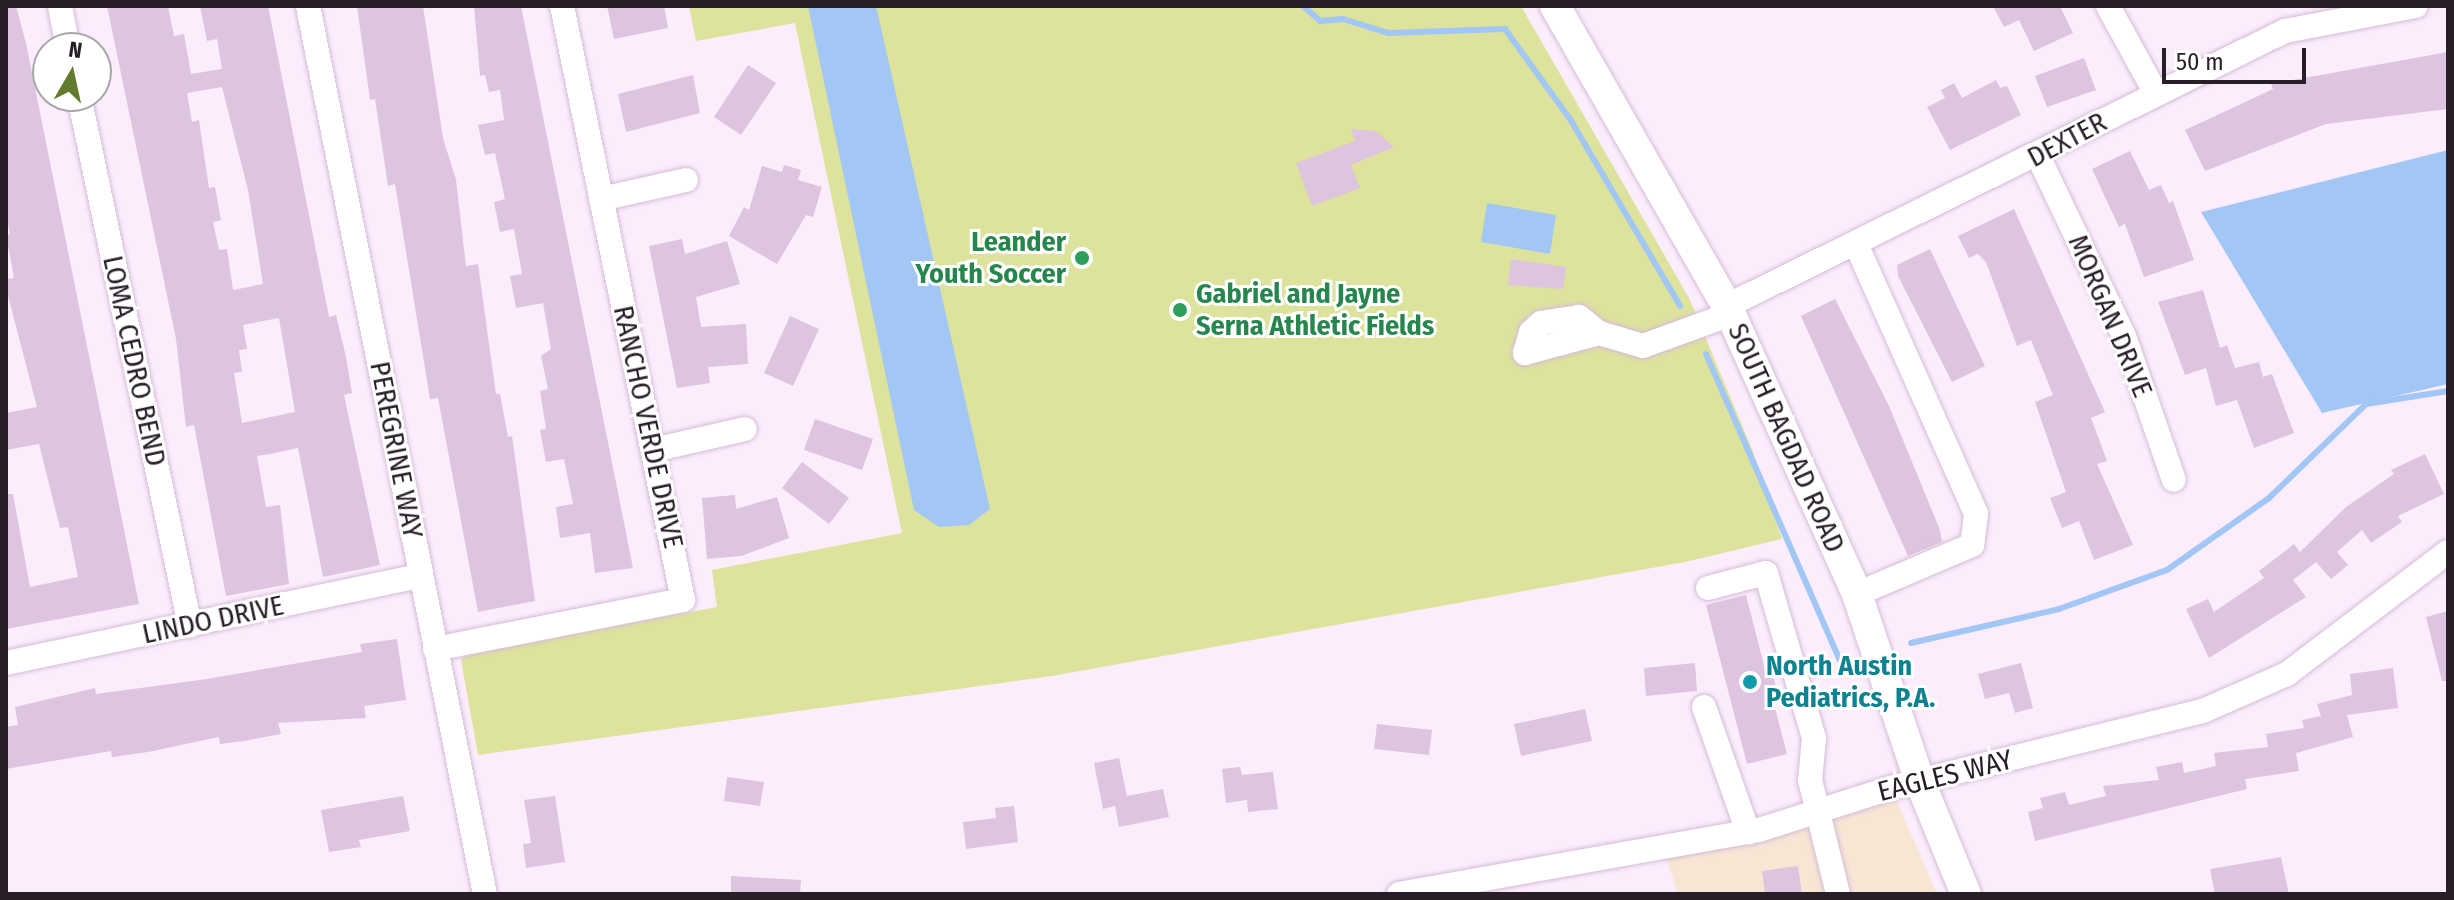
<!DOCTYPE html>
<style>
body{margin:0}
#map{position:relative;width:2454px;height:900px;overflow:hidden;background:#fcedfd;font-family:"Fira Sans Condensed",sans-serif}
div>[style]{position:absolute}
[style*='--x']{left:calc(var(--x)*1px);top:calc(var(--y)*1px);width:calc(var(--w)*1px);rotate:calc(var(--a)*1deg)}
.industrial>*{inset:0;background:#f7e6d4}
.green>*{inset:0;background:#dde39d}
.water>*{inset:0;background:#a2c7f4}
.stream>*{height:6px;margin:-3px;padding:0 3px;transform-origin:3px;border-radius:3px;background:#a2c7f4}
.building>*{inset:0;background:#ddc4df}
.roads{filter:drop-shadow(0 0 2px #d5bcd7) drop-shadow(0 0 2px #d5bcd7)}
.minor>*{height:24px;margin:-12px;padding:0 12px;transform-origin:12px;border-radius:12px;background:#fff}
.major>*{height:30px;margin:-15px;padding:0 15px;transform-origin:15px;border-radius:15px;background:#fff}
.dots>*{width:22px;height:22px;translate:-50% -50%;box-sizing:border-box;border:4px solid #fff;border-radius:50%}
span{translate:-50% -50%;white-space:nowrap;text-align:center;line-height:1.15;-webkit-text-stroke:6px #fff;paint-order:stroke}
.street-label{font-size:28px;color:#271e28}
.leisure-label{font-size:28px;color:#27864d;font-weight:700}
.right{translate:-100% -50%;text-align:right}
.left{translate:0 -50%;text-align:left}
.culture-label{font-size:28px;color:#0d838f;font-weight:700}
.frame{position:absolute;inset:0;border:8px solid #271e28;pointer-events:none}
.north{position:absolute;left:32px;top:32px;width:80px;height:80px;box-sizing:border-box;background:#fff;border:2px solid #a9a5a9;border-radius:50%;rotate:9deg;font-size:22px;font-weight:700;line-height:32px;text-align:center;color:#271e28}
.north::after{content:'';display:block;margin:auto;width:28px;height:36px;background:#627b2d;clip-path:polygon(50% 0,100% 100%,50% 72%,0 100%)}
.scale{position:absolute;left:2162px;top:48px;width:144px;height:36px;box-sizing:border-box;border:4px solid #271e28;border-top:0;padding-left:10px;font-size:24px;line-height:28px;white-space:nowrap;color:#271e28;-webkit-text-stroke:6px #fff;paint-order:stroke}
</style>
<div id="map">
<div class="industrial">
<i style="clip-path:polygon(1891px 788px,1937px 894px,1678px 894px,1664px 851px)"></i>
</div>
<div class="green">
<i style="clip-path:polygon(689px 6px,1521px 6px,1689px 298px,1752px 449px,1782px 539px,1685px 562px,1052px 676px,478px 755px,461px 660px,467px 654px,717px 607px,712px 570px,902px 533px,795px 23px,696px 41px)"></i>
</div>
<div class="water">
<i style="clip-path:polygon(808px 6px,876px 6px,990px 509px,969px 525px,939px 527px,914px 510px)"></i>
<i style="clip-path:polygon(2448px 150px,2448px 384px,2322px 413px,2201px 212px)"></i>
<i style="clip-path:polygon(1487px 203px,1556px 215px,1550px 254px,1481px 242px)"></i>
</div>
<div class="stream">
<i style="--x:1303;--y:6;--w:23;--a:41"></i>
<i style="--x:1320;--y:21;--w:23;--a:-5"></i>
<i style="--x:1343;--y:19;--w:47;--a:17.3"></i>
<i style="--x:1388;--y:33;--w:117;--a:-2"></i>
<i style="--x:1505;--y:29;--w:111;--a:54.2"></i>
<i style="--x:1570;--y:119;--w:217;--a:59.5"></i>
<i style="--x:1706;--y:354;--w:334;--a:66.4"></i>
<i style="--x:1911;--y:643;--w:152;--a:-12.9"></i>
<i style="--x:2059;--y:609;--w:115;--a:-19.9"></i>
<i style="--x:2167;--y:570;--w:125;--a:-35.2"></i>
<i style="--x:2269;--y:498;--w:135;--a:-44.1"></i>
<i style="--x:2366;--y:404;--w:83;--a:-9"></i>
</div>
<div class="building">
<i style="clip-path:polygon(6px 6px,16px 6px,26px 43px,139px 604px,6px 629px,6px 494px,13px 494px,30px 587px,78px 577px,68px 527px,60px 528px,39px 444px,6px 450px,6px 413px,37px 407px,6px 288px,6px 279px,14px 278px,6px 235px,10px 234px,6px 214px)"></i>
<i style="clip-path:polygon(evenodd,107px 6px,168px 6px,174px 36px,184px 34px,191px 74px,222px 69px,217px 39px,207px 41px,200px 6px,268px 6px,329px 317px,336px 315px,346px 357px,352px 393px,344px 395px,380px 565px,323px 577px,298px 448px,270px 454px,257px 456px,266px 507px,280px 505px,289px 584px,226px 596px,194px 425px,186px 427px,176px 339px,107px 6px,222px 87px,248px 190px,263px 284px,233px 290px,227px 249px,219px 250px,213px 222px,221px 220px,215px 187px,209px 188px,199px 120px,192px 122px,187px 93px,222px 87px,107px 6px,279px 318px,295px 412px,242px 423px,234px 373px,242px 372px,239px 350px,247px 349px,243px 325px,279px 318px)"></i>
<i style="clip-path:polygon(357px 6px,423px 6px,443px 138px,456px 180px,466px 266px,478px 264px,496px 394px,500px 394px,508px 437px,512px 436px,535px 601px,478px 612px,438px 398px,430px 399px,395px 184px,388px 186px,375px 99px,370px 100px)"></i>
<i style="clip-path:polygon(474px 6px,521px 6px,633px 568px,595px 573px,590px 533px,560px 538px,556px 507px,573px 504px,564px 459px,546px 462px,540px 430px,546px 429px,540px 391px,548px 389px,541px 356px,551px 349px,543px 303px,516px 308px,510px 276px,522px 274px,514px 229px,500px 232px,494px 202px,505px 199px,495px 153px,485px 155px,478px 125px,504px 120px,500px 90px,489px 92px,485px 75px,480px 76px)"></i>
<i style="clip-path:polygon(607px 6px,664px 6px,668px 28px,614px 39px)"></i>
<i style="clip-path:polygon(1993px 6px,2060px 6px,2073px 33px,2034px 51px,2019px 20px,2004px 27px)"></i>
<i style="clip-path:polygon(2448px 52px,2448px 109px,2326px 124px,2205px 171px,2185px 130px,2273px 89px,2271px 84px)"></i>
<i style="clip-path:polygon(2084px 58px,2096px 90px,2047px 107px,2035px 76px)"></i>
<i style="clip-path:polygon(748px 65px,776px 83px,741px 135px,714px 117px)"></i>
<i style="clip-path:polygon(693px 75px,700px 113px,626px 132px,618px 94px)"></i>
<i style="clip-path:polygon(1996px 80px,2000px 88px,2007px 86px,2021px 115px,1950px 150px,1927px 107px,1945px 98px,1941px 90px,1954px 83px,1962px 98px)"></i>
<i style="clip-path:polygon(1351px 129px,1376px 131px,1394px 147px,1351px 165px,1360px 188px,1312px 206px,1296px 163px,1355px 141px)"></i>
<i style="clip-path:polygon(2130px 151px,2149px 190px,2161px 185px,2169px 203px,2173px 201px,2194px 260px,2144px 277px,2125px 224px,2119px 227px,2092px 169px)"></i>
<i style="clip-path:polygon(784px 165px,801px 170px,798px 180px,822px 187px,813px 217px,806px 215px,777px 264px,729px 236px,744px 207px,749px 210px,762px 166px,782px 172px)"></i>
<i style="clip-path:polygon(2014px 209px,2105px 412px,2091px 418px,2107px 461px,2097px 464px,2133px 545px,2094px 560px,2079px 521px,2062px 528px,2050px 498px,2066px 492px,2035px 402px,2053px 395px,2031px 340px,2017px 346px,1986px 262px,1978px 254px,1969px 258px,1958px 236px)"></i>
<i style="clip-path:polygon(682px 239px,685px 254px,727px 241px,740px 284px,696px 297px,701px 327px,746px 324px,748px 364px,708px 367px,710px 383px,677px 388px,649px 246px)"></i>
<i style="clip-path:polygon(1930px 249px,1985px 366px,1952px 382px,1898px 276px,1897px 265px)"></i>
<i style="clip-path:polygon(1511px 259px,1566px 267px,1563px 289px,1508px 285px)"></i>
<i style="clip-path:polygon(2203px 290px,2220px 348px,2227px 345px,2235px 368px,2259px 362px,2263px 377px,2272px 374px,2294px 433px,2254px 448px,2237px 400px,2216px 406px,2206px 368px,2185px 375px,2158px 302px)"></i>
<i style="clip-path:polygon(1835px 299px,1889px 406px,1940px 530px,1942px 542px,1908px 556px,1801px 316px)"></i>
<i style="clip-path:polygon(790px 316px,819px 329px,793px 386px,764px 373px)"></i>
<i style="clip-path:polygon(815px 419px,873px 439px,862px 470px,804px 450px)"></i>
<i style="clip-path:polygon(2425px 454px,2444px 494px,2398px 516px,2402px 522px,2371px 543px,2362px 530px,2337px 552px,2348px 565px,2331px 579px,2316px 562px,2293px 580px,2306px 597px,2209px 658px,2186px 609px,2208px 599px,2214px 612px,2264px 578px,2259px 571px,2294px 544px,2300px 552px,2346px 507px,2394px 474px,2391px 470px)"></i>
<i style="clip-path:polygon(802px 462px,849px 498px,829px 524px,782px 488px)"></i>
<i style="clip-path:polygon(735px 495px,736px 509px,777px 497px,789px 538px,741px 556px,707px 559px,702px 498px)"></i>
<i style="clip-path:polygon(1746px 595px,1766px 673px,1772px 672px,1777px 691px,1771px 693px,1787px 754px,1747px 764px,1706px 605px)"></i>
<i style="clip-path:polygon(2448px 611px,2448px 681px,2442px 681px,2426px 617px)"></i>
<i style="clip-path:polygon(397px 639px,406px 700px,364px 706px,366px 718px,278px 723px,281px 734px,244px 741px,220px 744px,219px 737px,148px 752px,112px 757px,111px 751px,6px 769px,6px 727px,18px 725px,15px 707px,95px 688px,96px 694px,207px 679px,362px 652px,360px 644px)"></i>
<i style="clip-path:polygon(1695px 663px,1697px 691px,1646px 696px,1644px 668px)"></i>
<i style="clip-path:polygon(2021px 663px,2033px 708px,2015px 713px,2009px 693px,1985px 699px,1978px 674px)"></i>
<i style="clip-path:polygon(2393px 668px,2398px 708px,2347px 715px,2353px 737px,2296px 753px,2299px 771px,2245px 779px,2247px 789px,2035px 841px,2028px 812px,2043px 808px,2040px 798px,2065px 792px,2069px 805px,2106px 796px,2103px 786px,2159px 780px,2156px 767px,2182px 762px,2184px 773px,2216px 766px,2214px 753px,2268px 747px,2266px 734px,2304px 728px,2302px 720px,2321px 716px,2317px 704px,2352px 695px,2350px 674px)"></i>
<i style="clip-path:polygon(1585px 709px,1592px 741px,1521px 756px,1514px 724px)"></i>
<i style="clip-path:polygon(1377px 724px,1432px 730px,1429px 755px,1374px 749px)"></i>
<i style="clip-path:polygon(1119px 758px,1127px 796px,1163px 789px,1169px 817px,1119px 827px,1115px 806px,1103px 809px,1094px 763px)"></i>
<i style="clip-path:polygon(1240px 767px,1242px 775px,1273px 772px,1278px 809px,1248px 812px,1247px 800px,1226px 803px,1222px 769px)"></i>
<i style="clip-path:polygon(727px 777px,764px 782px,760px 806px,724px 801px)"></i>
<i style="clip-path:polygon(403px 796px,410px 831px,359px 840px,361px 847px,329px 852px,321px 810px)"></i>
<i style="clip-path:polygon(555px 796px,565px 862px,526px 868px,523px 844px,531px 843px,524px 800px)"></i>
<i style="clip-path:polygon(1014px 806px,1018px 842px,966px 849px,963px 822px,996px 818px,995px 808px)"></i>
<i style="clip-path:polygon(2281px 857px,2289px 894px,2215px 894px,2210px 869px)"></i>
<i style="clip-path:polygon(1798px 866px,1802px 894px,1765px 894px,1762px 871px)"></i>
<i style="clip-path:polygon(731px 876px,801px 880px,800px 894px,731px 894px)"></i>
</div>
<div class="roads">
<div class="minor">
<i style="--x:60;--y:6;--w:43;--a:79.2"></i>
<i style="--x:308;--y:6;--w:905;--a:78.73"></i>
<i style="--x:2108;--y:6;--w:98;--a:61.3"></i>
<i style="--x:79;--y:96;--w:541;--a:78.17"></i>
<i style="--x:2038;--y:156;--w:199;--a:64.5"></i>
<i style="--x:2124;--y:336;--w:152;--a:70.9"></i>
<i style="--x:601;--y:199;--w:87;--a:-12.6"></i>
<i style="--x:1856;--y:244;--w:295;--a:66"></i>
<i style="--x:1976;--y:514;--w:31;--a:97"></i>
<i style="--x:1972;--y:545;--w:125;--a:156.9"></i>
<i style="--x:1727;--y:306;--w:622;--a:-26.24"></i>
<i style="--x:2285;--y:31;--w:133;--a:-10.8"></i>
<i style="--x:1599;--y:333;--w:26;--a:-141"></i>
<i style="--x:1579;--y:317;--w:38;--a:171"></i>
<i style="--x:1541;--y:323;--w:13;--a:138"></i>
<i style="--x:1531;--y:332;--w:22;--a:106"></i>
<i style="--x:1525;--y:353;--w:77;--a:-15.1"></i>
<i style="--x:1599;--y:333;--w:46;--a:16.5"></i>
<i style="--x:1643;--y:346;--w:94;--a:-20"></i>
<i style="--x:653;--y:450;--w:94;--a:-12.9"></i>
<i style="--x:1708;--y:588;--w:60;--a:-14.5"></i>
<i style="--x:1766;--y:573;--w:172;--a:73.8"></i>
<i style="--x:1814;--y:738;--w:42;--a:95.4"></i>
<i style="--x:1810;--y:780;--w:117;--a:76.2"></i>
<i style="--x:435;--y:649;--w:253;--a:-11.2"></i>
<i style="--x:683;--y:600;--w:606;--a:-101.51"></i>
<i style="--x:6;--y:663;--w:423;--a:-11.9"></i>
<i style="--x:1704;--y:707;--w:133;--a:70.6"></i>
<i style="--x:1399;--y:894;--w:366;--a:-10.1"></i>
<i style="--x:1759;--y:830;--w:139;--a:-17.7"></i>
<i style="--x:1891;--y:788;--w:321;--a:-13.9"></i>
<i style="--x:2203;--y:711;--w:92;--a:-23.8"></i>
<i style="--x:2287;--y:674;--w:202;--a:-37.2"></i>
</div>
<div class="major">
<i style="--x:1555;--y:6;--w:346;--a:60.2"></i>
<i style="--x:1727;--y:306;--w:316;--a:65.7"></i>
<i style="--x:1857;--y:594;--w:198;--a:71.5"></i>
<i style="--x:1920;--y:782;--w:121;--a:67.7"></i>
</div>
</div>
<div class="dots">
<i style="left:1082px;top:258px;background:#2e9e5b"></i>
<i style="left:1180px;top:310px;background:#2e9e5b"></i>
<i style="left:1750px;top:682px;background:#0f9aa8"></i>
</div>
<div class="street-label">
<span style="left:2067px;top:140px;rotate:-28deg">DEXTER</span>
<span style="left:2110px;top:316px;rotate:67deg">MORGAN DRIVE</span>
<span style="left:134px;top:361px;rotate:78deg">LOMA CEDRO BEND</span>
<span style="left:648px;top:427px;rotate:78deg">RANCHO VERDE DRIVE</span>
<span style="left:1786px;top:438px;rotate:66deg">SOUTH BAGDAD ROAD</span>
<span style="left:396px;top:450px;rotate:79deg">PEREGRINE WAY</span>
<span style="left:213px;top:620px;rotate:-12deg">LINDO DRIVE</span>
<span style="left:1945px;top:776px;rotate:-14deg">EAGLES WAY</span>
</div>
<div class="leisure-label">
<span class="right" style="left:1066px;top:258px">Leander<br>Youth Soccer</span>
<span class="left" style="left:1196px;top:310px">Gabriel and Jayne<br>Serna Athletic Fields</span>
</div>
<div class="culture-label">
<span class="left" style="left:1766px;top:682px">North Austin<br>Pediatrics, P.A.</span>
</div>
<div class="frame"></div>
<div class="north">N</div>
<div class="scale">50 m</div>
</div>
